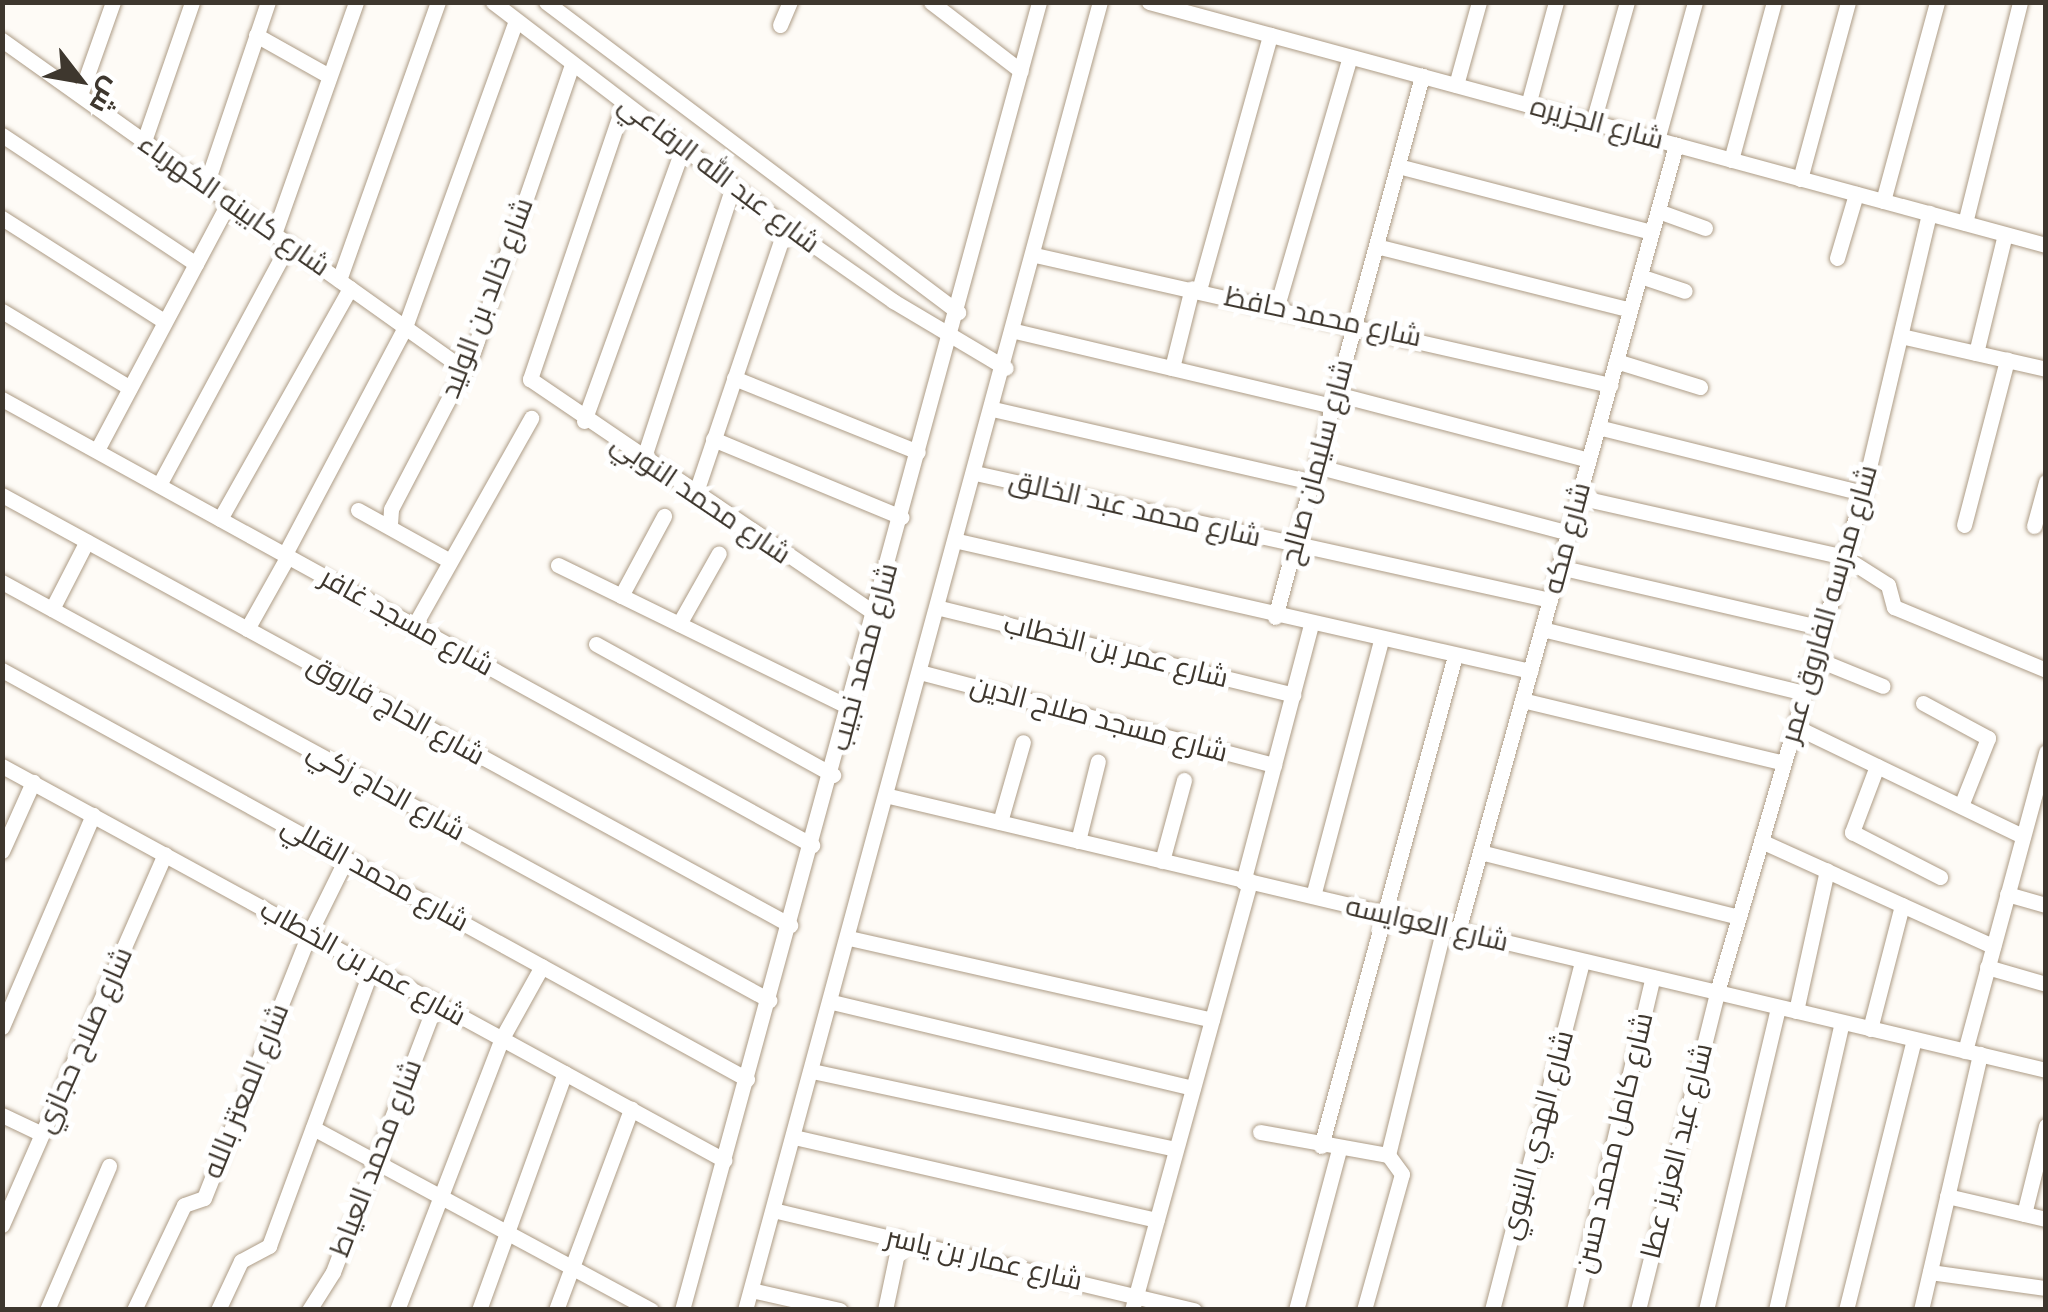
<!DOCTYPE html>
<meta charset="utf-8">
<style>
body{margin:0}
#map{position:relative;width:2048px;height:1312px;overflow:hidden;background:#fefbf6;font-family:"Nunito Sans",Cairo,sans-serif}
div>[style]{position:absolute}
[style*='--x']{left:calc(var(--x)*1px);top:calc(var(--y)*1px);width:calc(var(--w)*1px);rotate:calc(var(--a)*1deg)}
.roads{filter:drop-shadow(0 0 2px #ad9c86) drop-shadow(0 0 2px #ad9c86)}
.street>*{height:15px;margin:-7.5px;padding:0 7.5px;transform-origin:7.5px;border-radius:7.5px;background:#fff}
span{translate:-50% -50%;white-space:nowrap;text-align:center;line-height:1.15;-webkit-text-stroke:10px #fff;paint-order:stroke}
.street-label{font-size:28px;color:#3e372e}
.frame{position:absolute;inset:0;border:5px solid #3e372e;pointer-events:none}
.north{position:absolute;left:30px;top:30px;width:100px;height:100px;-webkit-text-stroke:8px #fff;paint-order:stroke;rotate:121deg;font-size:28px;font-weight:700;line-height:40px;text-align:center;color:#3e372e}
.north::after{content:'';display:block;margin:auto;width:35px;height:45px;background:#3e372e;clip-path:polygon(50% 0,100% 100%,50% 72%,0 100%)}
</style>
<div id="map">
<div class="roads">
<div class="street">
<i style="--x:493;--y:2;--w:369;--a:37.4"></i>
<i style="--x:786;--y:226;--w:131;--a:35"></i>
<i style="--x:893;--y:301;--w:131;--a:30.7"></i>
<i style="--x:546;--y:2;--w:516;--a:36.96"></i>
<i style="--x:931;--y:2;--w:113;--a:37.5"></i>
<i style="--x:1149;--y:2;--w:929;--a:15.16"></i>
<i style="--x:780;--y:25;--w:25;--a:-67"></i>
<i style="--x:256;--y:35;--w:84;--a:29.3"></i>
<i style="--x:2;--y:40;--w:569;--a:35.48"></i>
<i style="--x:1456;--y:85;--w:86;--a:-74.5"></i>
<i style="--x:80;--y:95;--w:99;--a:-70.5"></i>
<i style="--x:624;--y:103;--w:292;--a:108.8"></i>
<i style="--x:530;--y:379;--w:418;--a:34.2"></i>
<i style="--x:1528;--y:105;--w:107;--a:-74.8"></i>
<i style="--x:1593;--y:122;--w:125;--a:-74.2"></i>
<i style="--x:2;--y:135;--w:233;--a:33.6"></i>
<i style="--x:1657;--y:140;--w:143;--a:-74.6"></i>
<i style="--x:144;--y:141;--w:147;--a:-70.9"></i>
<i style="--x:1731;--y:160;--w:164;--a:-74.8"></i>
<i style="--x:1398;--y:166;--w:262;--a:14.6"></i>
<i style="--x:1800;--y:179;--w:183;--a:-74.8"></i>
<i style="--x:206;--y:185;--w:193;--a:-71.3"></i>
<i style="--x:1883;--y:201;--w:206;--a:-74.8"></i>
<i style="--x:1658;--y:211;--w:50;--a:19.9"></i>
<i style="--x:2;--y:218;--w:193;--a:32.5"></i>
<i style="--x:1965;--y:223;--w:228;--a:-76"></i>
<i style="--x:274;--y:234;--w:246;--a:-70.5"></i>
<i style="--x:1376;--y:246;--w:262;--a:14.1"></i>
<i style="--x:1035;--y:255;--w:590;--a:12.74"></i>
<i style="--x:1837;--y:258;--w:67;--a:-73.5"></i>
<i style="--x:1640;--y:276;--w:47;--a:18.4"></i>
<i style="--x:339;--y:280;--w:295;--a:-70.4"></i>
<i style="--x:1199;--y:290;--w:265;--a:-74.4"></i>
<i style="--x:1277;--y:306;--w:259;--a:-73.7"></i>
<i style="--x:2;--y:311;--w:149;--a:31"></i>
<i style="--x:1015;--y:331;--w:326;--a:13.3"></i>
<i style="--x:1901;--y:336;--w:149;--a:12.8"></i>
<i style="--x:1976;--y:353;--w:122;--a:-76.3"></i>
<i style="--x:1616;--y:361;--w:88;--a:17.2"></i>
<i style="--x:1172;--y:368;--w:82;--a:-76"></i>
<i style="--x:734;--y:378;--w:198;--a:21.9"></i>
<i style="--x:1336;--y:394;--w:261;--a:14.6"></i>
<i style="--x:2;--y:399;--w:925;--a:28.84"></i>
<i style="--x:993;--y:409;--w:327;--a:12.9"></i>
<i style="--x:584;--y:421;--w:290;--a:-70.1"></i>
<i style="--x:1598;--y:427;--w:273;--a:14"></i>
<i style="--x:713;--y:439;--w:204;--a:22.5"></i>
<i style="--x:97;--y:450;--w:281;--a:-62"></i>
<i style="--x:643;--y:460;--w:288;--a:-71.8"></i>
<i style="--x:1316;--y:466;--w:262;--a:14.8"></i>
<i style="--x:975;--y:473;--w:589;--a:12.45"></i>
<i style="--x:159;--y:485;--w:274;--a:-61.7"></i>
<i style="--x:2;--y:495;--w:898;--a:28.62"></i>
<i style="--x:695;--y:495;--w:284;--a:-71.3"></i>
<i style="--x:1578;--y:497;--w:273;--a:12.7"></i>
<i style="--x:1844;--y:557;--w:52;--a:32.5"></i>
<i style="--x:1888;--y:585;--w:23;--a:75"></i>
<i style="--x:1894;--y:607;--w:165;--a:22.5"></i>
<i style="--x:358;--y:510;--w:105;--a:29"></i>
<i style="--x:220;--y:519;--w:265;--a:-60.6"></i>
<i style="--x:390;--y:524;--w:15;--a:-86"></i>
<i style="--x:391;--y:509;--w:177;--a:-62.4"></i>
<i style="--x:473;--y:352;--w:305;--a:-71"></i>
<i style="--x:1964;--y:525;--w:171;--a:-75.4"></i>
<i style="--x:2034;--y:526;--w:46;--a:-74.7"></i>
<i style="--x:958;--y:541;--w:587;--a:12.8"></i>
<i style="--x:285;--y:554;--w:257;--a:-62.1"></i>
<i style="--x:405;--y:327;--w:326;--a:-70.1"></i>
<i style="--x:558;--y:565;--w:326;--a:26"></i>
<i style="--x:1559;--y:567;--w:271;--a:13"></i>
<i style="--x:2;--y:582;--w:874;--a:28.59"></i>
<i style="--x:621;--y:596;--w:91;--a:-61.7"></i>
<i style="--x:940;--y:608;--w:364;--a:13.8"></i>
<i style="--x:52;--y:609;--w:76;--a:-62.8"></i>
<i style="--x:1275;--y:617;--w:561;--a:-74.8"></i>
<i style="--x:679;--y:624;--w:81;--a:-60.6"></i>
<i style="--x:414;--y:626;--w:239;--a:-60.6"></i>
<i style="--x:247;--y:629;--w:84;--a:-60.7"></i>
<i style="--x:1542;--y:629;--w:270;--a:13.7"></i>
<i style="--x:596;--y:644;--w:271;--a:28.9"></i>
<i style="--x:1814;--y:658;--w:74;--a:22.1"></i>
<i style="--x:2;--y:670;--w:850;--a:28.77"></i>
<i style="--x:923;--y:673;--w:363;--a:14.7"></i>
<i style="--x:1522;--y:700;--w:269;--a:13.5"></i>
<i style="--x:1923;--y:703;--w:74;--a:28.3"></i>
<i style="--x:1988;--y:738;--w:73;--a:111.7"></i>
<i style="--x:1794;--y:726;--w:254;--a:25.7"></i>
<i style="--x:2;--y:766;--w:823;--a:28.62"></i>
<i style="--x:1877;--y:766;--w:71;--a:110.7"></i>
<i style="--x:1852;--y:832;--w:99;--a:27.1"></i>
<i style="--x:889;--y:796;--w:1189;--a:13.32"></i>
<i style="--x:1000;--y:822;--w:83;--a:-74"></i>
<i style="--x:1078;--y:841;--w:82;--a:-76"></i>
<i style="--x:1761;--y:841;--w:255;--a:24.4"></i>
<i style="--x:2;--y:851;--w:76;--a:-65.8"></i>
<i style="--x:1480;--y:852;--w:267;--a:14.1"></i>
<i style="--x:1162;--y:861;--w:84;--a:-74.8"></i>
<i style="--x:1243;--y:882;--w:267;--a:-75.2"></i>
<i style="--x:2007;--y:894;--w:41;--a:15.8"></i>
<i style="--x:1313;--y:896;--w:265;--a:-75.1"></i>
<i style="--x:1458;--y:931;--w:816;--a:-74.5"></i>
<i style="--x:849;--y:938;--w:372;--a:12.7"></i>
<i style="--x:1987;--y:967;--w:61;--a:16.1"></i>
<i style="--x:832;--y:1002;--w:371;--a:13.4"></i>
<i style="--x:1796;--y:1011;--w:144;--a:-77.6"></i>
<i style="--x:2;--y:1027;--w:231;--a:-66.8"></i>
<i style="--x:1870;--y:1029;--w:128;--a:-75.5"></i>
<i style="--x:1965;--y:1051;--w:310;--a:-74.8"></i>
<i style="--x:812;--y:1071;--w:372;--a:12.1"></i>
<i style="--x:2;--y:1115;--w:44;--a:25.4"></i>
<i style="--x:313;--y:1128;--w:384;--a:28.3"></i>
<i style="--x:1260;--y:1132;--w:130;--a:10.2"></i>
<i style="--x:794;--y:1137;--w:372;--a:12.9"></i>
<i style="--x:1321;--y:1146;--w:508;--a:-74.71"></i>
<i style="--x:1947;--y:1196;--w:102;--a:13.1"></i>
<i style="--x:773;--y:1210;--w:433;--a:13.4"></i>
<i style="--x:2024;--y:1214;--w:91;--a:-76"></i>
<i style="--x:2;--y:1225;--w:405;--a:-66.3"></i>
<i style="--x:1930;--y:1272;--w:117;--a:7.9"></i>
<i style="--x:751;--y:1290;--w:91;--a:12.7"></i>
<i style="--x:47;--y:1310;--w:157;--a:-66.7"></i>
<i style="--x:134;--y:1310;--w:116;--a:-64.5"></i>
<i style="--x:184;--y:1205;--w:21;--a:-19"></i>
<i style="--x:204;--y:1198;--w:284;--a:-68.3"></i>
<i style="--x:309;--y:934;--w:84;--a:-63.7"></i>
<i style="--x:218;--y:1310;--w:54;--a:-64.9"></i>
<i style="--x:241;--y:1261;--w:32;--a:-28"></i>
<i style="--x:269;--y:1246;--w:296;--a:-69.7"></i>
<i style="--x:309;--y:1310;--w:45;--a:-57.7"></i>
<i style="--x:333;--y:1272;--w:289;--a:-69.1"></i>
<i style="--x:397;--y:1310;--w:292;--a:-68.9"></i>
<i style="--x:502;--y:1038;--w:82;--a:-60.9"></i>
<i style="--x:479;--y:1310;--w:252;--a:-70.1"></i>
<i style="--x:556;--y:1310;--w:215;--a:-69.5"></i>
<i style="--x:682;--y:1310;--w:1356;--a:-74.73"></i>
<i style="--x:745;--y:1310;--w:1355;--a:-74.82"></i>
<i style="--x:885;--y:1310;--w:73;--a:-78.1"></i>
<i style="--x:1132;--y:1310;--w:445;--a:-74.6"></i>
<i style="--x:1296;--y:1310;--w:167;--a:-75"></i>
<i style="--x:1364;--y:1310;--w:141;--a:-74.4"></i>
<i style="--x:1402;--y:1174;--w:24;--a:-126"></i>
<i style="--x:1388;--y:1155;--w:235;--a:-76.2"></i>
<i style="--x:1492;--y:1310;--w:360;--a:-75.5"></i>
<i style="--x:1574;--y:1310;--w:342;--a:-76.7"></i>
<i style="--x:1638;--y:1310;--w:328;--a:-76"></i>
<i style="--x:1717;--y:992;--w:520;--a:-73.69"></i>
<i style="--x:1863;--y:493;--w:288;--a:-76.7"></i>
<i style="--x:1706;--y:1310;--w:311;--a:-76.6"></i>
<i style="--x:1776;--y:1310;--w:295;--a:-77.1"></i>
<i style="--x:1846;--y:1310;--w:279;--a:-75.9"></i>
<i style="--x:1921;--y:1310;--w:263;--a:-77"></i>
</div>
</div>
<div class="street-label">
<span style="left:1597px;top:123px;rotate:15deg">شارع الجزيره</span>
<span style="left:719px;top:174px;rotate:37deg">شارع عبد الله الرفاعي</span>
<span style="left:234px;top:205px;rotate:35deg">شارع كابينه الكهرباء</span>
<span style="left:487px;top:298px;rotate:-69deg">شارع خالد بن الوليد</span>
<span style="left:1323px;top:317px;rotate:12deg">شارع محمد حافظ</span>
<span style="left:1317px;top:462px;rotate:-75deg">شارع سليمان صالح</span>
<span style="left:701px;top:499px;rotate:34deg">شارع محمد النوبي</span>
<span style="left:1135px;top:509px;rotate:13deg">شارع محمد عبد الخالق</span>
<span style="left:1567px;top:538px;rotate:-75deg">شارع مكه</span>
<span style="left:1829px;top:604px;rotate:-74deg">شارع مدرسه الفاروق عمر</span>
<span style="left:407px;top:622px;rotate:29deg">شارع مسجد غافر</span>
<span style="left:1116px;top:651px;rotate:14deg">شارع عمر بن الخطاب</span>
<span style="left:864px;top:657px;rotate:-75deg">شارع محمد نجيب</span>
<span style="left:396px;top:710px;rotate:29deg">شارع الحاج فاروق</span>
<span style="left:1099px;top:719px;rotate:15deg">شارع مسجد صلاح الدين</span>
<span style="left:386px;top:791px;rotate:29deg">شارع الحاج زكي</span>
<span style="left:375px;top:874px;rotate:29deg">شارع محمد القللي</span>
<span style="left:1427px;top:924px;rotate:13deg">شارع العوايسه</span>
<span style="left:363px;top:963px;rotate:29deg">شارع عمر بن الخطاب</span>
<span style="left:84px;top:1040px;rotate:-66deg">شارع صلاح حجازي</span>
<span style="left:246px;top:1091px;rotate:-68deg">شارع المعتز بالله</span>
<span style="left:1537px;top:1135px;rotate:-75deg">شارع الهدي النبوي</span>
<span style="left:1614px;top:1143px;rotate:-77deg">شارع كامل محمد حسن</span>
<span style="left:1677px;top:1151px;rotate:-76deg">شارع عبد العزيز عطا</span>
<span style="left:376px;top:1158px;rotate:-69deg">شارع محمد العياط</span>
<span style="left:984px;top:1259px;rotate:13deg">شارع عمار بن ياسر</span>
</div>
<div class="frame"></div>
<div class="north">ش</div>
</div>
